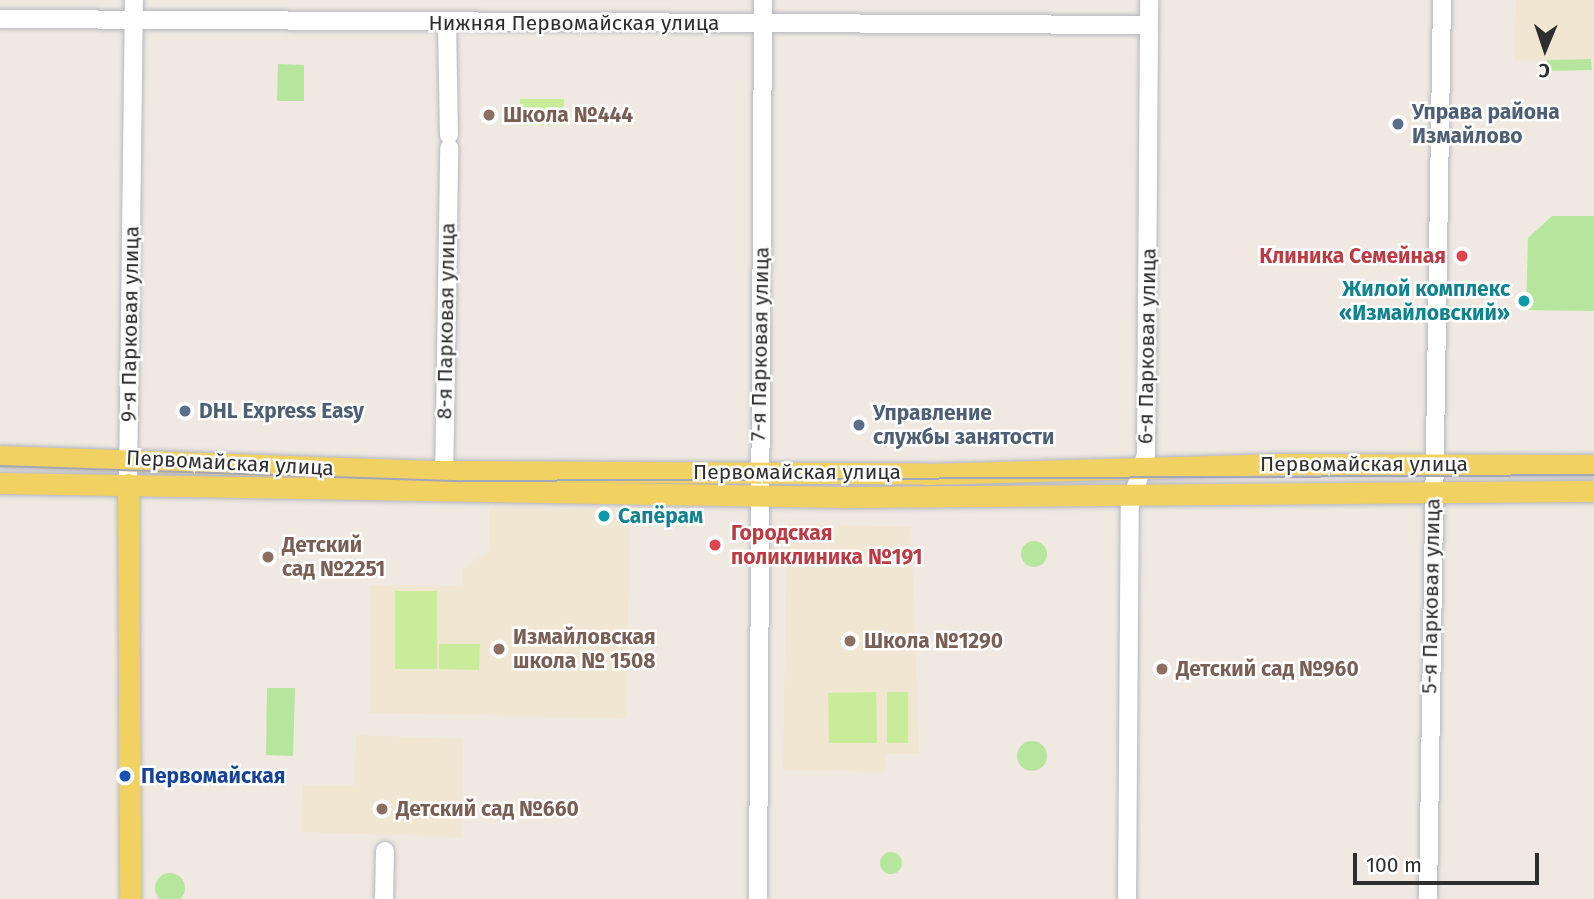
<!DOCTYPE html>
<meta charset="utf-8">
<style>
body{margin:0}
#map{position:relative;width:1594px;height:899px;overflow:hidden;background:#efe9e1;font-family:"Fira Sans",sans-serif}
div>[style]{position:absolute}
[style*='--x']{left:calc(var(--x)*1px);top:calc(var(--y)*1px);width:calc(var(--w)*1px);rotate:calc(var(--a)*1deg)}
.education>*{inset:0;background:#f0e6d1}
.green>*{inset:0;background:#b6e59e}
.round{border-radius:50%}
.pitch>*{inset:0;background:#c9ec9a}
.roads{filter:drop-shadow(0 0 2px #b4b7c1) drop-shadow(0 0 2px #b4b7c1)}
.minor>*{height:18px;margin:-9px;padding:0 9px;transform-origin:9px;border-radius:9px;background:#fff}
.major>*{height:21px;margin:-10.5px;padding:0 10.5px;transform-origin:10.5px;border-radius:10.5px;background:#f2d163}
.tram>*{height:2px;margin:-1px;padding:0 1px;transform-origin:1px;border-radius:1px;background:#a3a6b8}
.dots>*{width:19px;height:19px;translate:-50% -50%;box-sizing:border-box;border:4px solid #fff;border-radius:50%}
span{translate:-50% -50%;white-space:nowrap;text-align:center;line-height:1.15;-webkit-text-stroke:5px #fff;paint-order:stroke}
.street-label{font-size:21px;color:#2e2e2e}
.service-label{font-size:21px;color:#4e5e75;font-weight:700}
.left{translate:0 -50%;text-align:left}
.education-label{font-size:21px;color:#785e54;font-weight:700}
.health-label{font-size:21px;color:#be3a42;font-weight:700}
.right{translate:-100% -50%;text-align:right}
.culture-label{font-size:21px;color:#0d838f;font-weight:700}
.transit-label{font-size:21px;color:#164399;font-weight:700}
.north{position:absolute;left:1510px;top:14px;width:70px;height:70px;-webkit-text-stroke:5px #fff;paint-order:stroke;rotate:182deg;font-size:19px;font-weight:700;line-height:28px;text-align:center;color:#2e2e2e}
.north::after{content:'';display:block;margin:auto;width:24px;height:32px;background:#2e2e2e;clip-path:polygon(50% 0,100% 100%,50% 72%,0 100%)}
.scale{position:absolute;left:1353px;top:853px;width:186px;height:32px;box-sizing:border-box;border:4px solid #2e2e2e;border-top:0;padding-left:9px;font-size:21px;line-height:24px;white-space:nowrap;color:#2e2e2e;-webkit-text-stroke:5px #fff;paint-order:stroke}
</style>
<div id="map">
<div class="education">
<i style="clip-path:polygon(1516px 0,1594px 0,1594px 59px,1515px 60px)"></i>
<i style="clip-path:polygon(490px 508px,630px 510px,626px 718px,370px 713px,370px 585px,463px 586px,463px 569px,489px 550px)"></i>
<i style="clip-path:polygon(787px 524px,911px 527px,919px 754px,885px 754px,884px 772px,783px 770px)"></i>
<i style="clip-path:polygon(356px 735px,463px 739px,462px 837px,301px 832px,303px 785px,355px 785px)"></i>
</div>
<div class="green">
<i style="clip-path:polygon(1591px 59px,1592px 70px,1548px 71px,1547px 60px)"></i>
<i style="clip-path:polygon(278px 64px,304px 65px,304px 101px,277px 101px)"></i>
<i style="clip-path:polygon(1552px 216px,1594px 216px,1594px 311px,1526px 310px,1528px 238px)"></i>
<i class="round" style="left:1021px;top:541px;width:26px;height:26px"></i>
<i style="clip-path:polygon(267px 688px,295px 688px,293px 756px,266px 755px)"></i>
<i class="round" style="left:1017px;top:741px;width:30px;height:30px"></i>
<i class="round" style="left:880px;top:852px;width:22px;height:22px"></i>
<i class="round" style="left:155px;top:873px;width:30px;height:30px"></i>
</div>
<div class="pitch">
<i style="clip-path:polygon(520px 99px,564px 99px,564px 125px,520px 125px)"></i>
<i style="clip-path:polygon(395px 591px,437px 591px,437px 669px,395px 669px)"></i>
<i style="clip-path:polygon(439px 644px,480px 644px,479px 670px,439px 669px)"></i>
<i style="clip-path:polygon(876px 692px,877px 743px,829px 743px,828px 693px)"></i>
<i style="clip-path:polygon(887px 692px,908px 692px,908px 743px,887px 743px)"></i>
</div>
<div class="roads">
<div class="minor">
<i style="--x:0;--y:19;--w:1149;--a:0.3"></i>
<i style="--x:447;--y:22;--w:113;--a:89"></i>
<i style="--x:444;--y:483;--w:335;--a:-89.1"></i>
<i style="--x:128;--y:484;--w:484;--a:-89.3"></i>
<i style="--x:384;--y:899;--w:48;--a:-88.8"></i>
<i style="--x:758;--y:899;--w:899;--a:-89.68"></i>
<i style="--x:1127;--y:899;--w:393;--a:-89.6"></i>
<i style="--x:1130;--y:506;--w:54;--a:-72.9"></i>
<i style="--x:1146;--y:454;--w:454;--a:-89.6"></i>
<i style="--x:1428;--y:899;--w:899;--a:-89.11"></i>
</div>
<div class="major">
<i style="--x:0;--y:456;--w:432;--a:2"></i>
<i style="--x:432;--y:471;--w:494;--a:0.3"></i>
<i style="--x:926;--y:474;--w:350;--a:-1.6"></i>
<i style="--x:1276;--y:464;--w:318;--a:0.2"></i>
<i style="--x:0;--y:483;--w:846;--a:0.95"></i>
<i style="--x:846;--y:497;--w:748;--a:-0.46"></i>
<i style="--x:128;--y:484;--w:415;--a:89.7"></i>
</div>
</div>
<div class="tram">
<i style="--x:0;--y:466;--w:462;--a:1.9"></i>
<i style="--x:462;--y:481;--w:1132;--a:-0.3"></i>
</div>
<div class="dots">
<i style="left:489px;top:115px;background:#8d6e63"></i>
<i style="left:1398px;top:124px;background:#5c6f8a"></i>
<i style="left:1462px;top:256px;background:#e0444e"></i>
<i style="left:1524px;top:301px;background:#0f9aa8"></i>
<i style="left:185px;top:411px;background:#5c6f8a"></i>
<i style="left:859px;top:425px;background:#5c6f8a"></i>
<i style="left:604px;top:516px;background:#0f9aa8"></i>
<i style="left:715px;top:545px;background:#e0444e"></i>
<i style="left:268px;top:557px;background:#8d6e63"></i>
<i style="left:850px;top:641px;background:#8d6e63"></i>
<i style="left:499px;top:649px;background:#8d6e63"></i>
<i style="left:1162px;top:669px;background:#8d6e63"></i>
<i style="left:125px;top:776px;background:#1a4fb4"></i>
<i style="left:382px;top:809px;background:#8d6e63"></i>
</div>
<div class="street-label">
<span style="left:574px;top:23px">Нижняя Первомайская улица</span>
<span style="left:446px;top:321px;rotate:-89deg">8-я Парковая улица</span>
<span style="left:130px;top:324px;rotate:-89deg">9-я Парковая улица</span>
<span style="left:760px;top:344px;rotate:-89deg">7-я Парковая улица</span>
<span style="left:1147px;top:346px;rotate:-89deg">6-я Парковая улица</span>
<span style="left:230px;top:463px;rotate:3deg">Первомайская улица</span>
<span style="left:1364px;top:464px">Первомайская улица</span>
<span style="left:797px;top:472px">Первомайская улица</span>
<span style="left:1431px;top:596px;rotate:-89deg">5-я Парковая улица</span>
</div>
<div class="service-label">
<span class="left" style="left:1412px;top:124px">Управа района<br>Измайлово</span>
<span class="left" style="left:199px;top:411px">DHL Express Easy</span>
<span class="left" style="left:873px;top:425px">Управление<br>cлужбы занятости</span>
</div>
<div class="education-label">
<span class="left" style="left:503px;top:115px">Школа №444</span>
<span class="left" style="left:282px;top:557px">Детский<br>сад №2251</span>
<span class="left" style="left:513px;top:649px">Измайловская<br>школа № 1508</span>
<span class="left" style="left:864px;top:641px">Школа №1290</span>
<span class="left" style="left:1176px;top:669px">Детский сад №960</span>
<span class="left" style="left:396px;top:809px">Детский сад №660</span>
</div>
<div class="health-label">
<span class="right" style="left:1446px;top:256px">Клиника Семейная</span>
<span class="left" style="left:731px;top:545px">Городская<br>поликлиника №191</span>
</div>
<div class="culture-label">
<span class="right" style="left:1510px;top:301px">Жилой комплекс<br>«Измайловский»</span>
<span class="left" style="left:618px;top:516px">Сапёрам</span>
</div>
<div class="transit-label">
<span class="left" style="left:141px;top:776px">Первомайская</span>
</div>
<div class="north">С</div>
<div class="scale">100 m</div>
</div>
